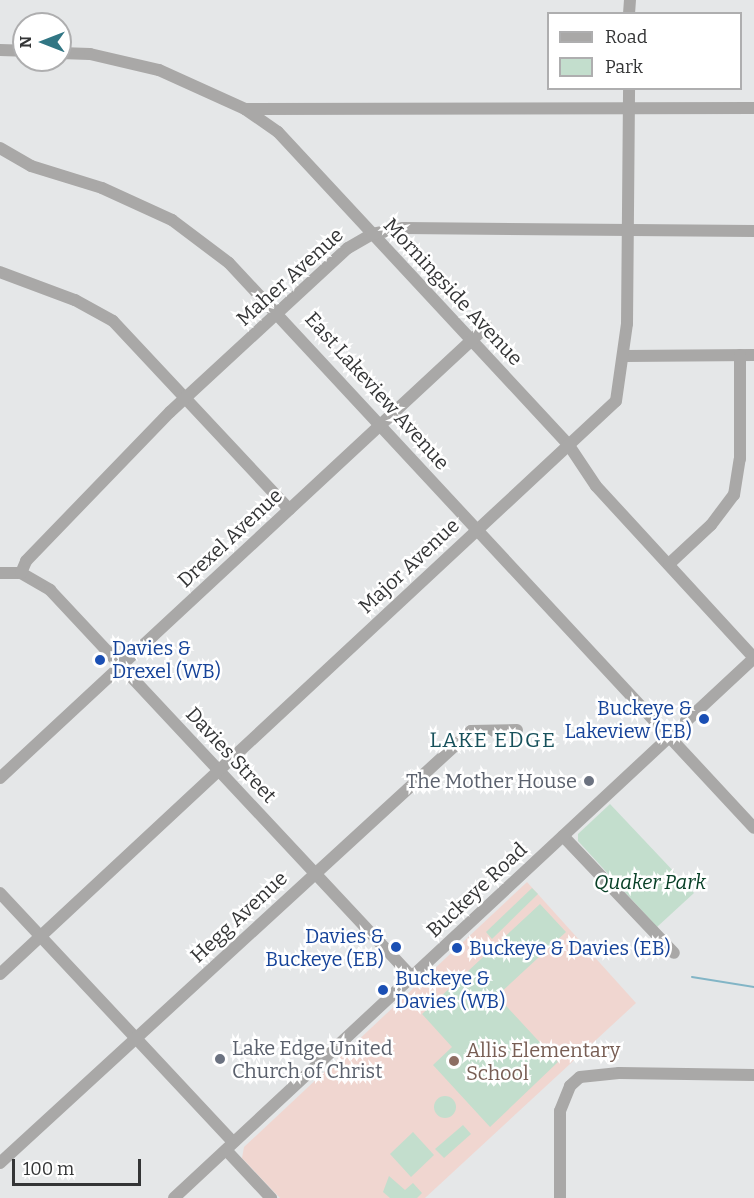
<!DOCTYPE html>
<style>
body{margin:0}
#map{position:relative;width:754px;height:1198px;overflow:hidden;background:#e5e7e8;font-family:Bitter,serif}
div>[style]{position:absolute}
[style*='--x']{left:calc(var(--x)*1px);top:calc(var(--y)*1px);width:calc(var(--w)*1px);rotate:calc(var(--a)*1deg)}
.education>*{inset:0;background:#f0d6d0}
.green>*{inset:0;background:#c3decd}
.round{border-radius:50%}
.stream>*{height:2px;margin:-1px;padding:0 1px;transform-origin:1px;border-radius:1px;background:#82b5c6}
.minor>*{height:12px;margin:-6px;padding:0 6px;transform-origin:6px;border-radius:6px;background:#a9a8a7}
.dots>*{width:16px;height:16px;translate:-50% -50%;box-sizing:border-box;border:3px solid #fff;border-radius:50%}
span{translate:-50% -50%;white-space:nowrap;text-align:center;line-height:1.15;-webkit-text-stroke:5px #fff;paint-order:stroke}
.street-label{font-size:20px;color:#343536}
.transit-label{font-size:20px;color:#164399}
.left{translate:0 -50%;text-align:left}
.right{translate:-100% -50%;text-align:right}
.worship-label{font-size:20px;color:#5b616d}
.park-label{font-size:20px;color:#084027;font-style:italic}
.education-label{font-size:20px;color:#785e54}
.neighbourhood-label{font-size:21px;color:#17515b;letter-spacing:1.5px}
.legend{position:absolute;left:547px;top:12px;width:195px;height:78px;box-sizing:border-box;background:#fff;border:2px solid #aeaeaf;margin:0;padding:8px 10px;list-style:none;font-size:18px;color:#343536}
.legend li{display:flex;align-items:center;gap:12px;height:30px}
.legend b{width:30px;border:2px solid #aeaeaf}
.north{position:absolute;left:12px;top:12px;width:60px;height:60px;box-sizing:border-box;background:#fff;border:2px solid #aeaeaf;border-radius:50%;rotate:270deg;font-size:16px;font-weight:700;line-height:24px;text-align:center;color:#343536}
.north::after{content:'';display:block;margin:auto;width:21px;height:27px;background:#317684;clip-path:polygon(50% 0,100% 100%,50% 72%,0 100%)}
.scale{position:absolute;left:12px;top:1159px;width:129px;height:27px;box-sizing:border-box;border:3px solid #343536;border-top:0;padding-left:8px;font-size:18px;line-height:21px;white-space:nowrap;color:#343536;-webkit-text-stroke:4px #fff;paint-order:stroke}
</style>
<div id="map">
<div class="education">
<i style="clip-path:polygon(527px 882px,636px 1003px,425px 1198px,280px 1198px,242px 1158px,244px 1147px)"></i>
</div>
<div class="green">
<i style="clip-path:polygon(610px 804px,694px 893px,657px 927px,578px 841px,578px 834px)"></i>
<i style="clip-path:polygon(532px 888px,538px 894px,492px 939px,486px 932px)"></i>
<i style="clip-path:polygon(540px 904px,566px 932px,497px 996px,558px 1062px,490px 1127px,433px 1065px,452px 1047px,422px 1014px)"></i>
<i class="round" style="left:434px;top:1096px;width:22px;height:22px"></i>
<i style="clip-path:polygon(463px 1125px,471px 1134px,444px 1158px,435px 1149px)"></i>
<i style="clip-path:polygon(413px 1132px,434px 1155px,411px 1177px,390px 1154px)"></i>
<i style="clip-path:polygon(389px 1176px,405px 1190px,413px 1183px,422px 1193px,417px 1198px,390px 1198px,383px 1192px)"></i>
</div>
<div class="stream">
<i style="--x:692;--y:977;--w:63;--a:9.2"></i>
</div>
<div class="minor">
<i style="--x:629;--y:14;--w:14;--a:-86"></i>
<i style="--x:0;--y:50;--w:24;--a:2"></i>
<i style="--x:60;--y:53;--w:30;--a:2"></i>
<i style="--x:90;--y:54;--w:71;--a:13.1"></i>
<i style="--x:159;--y:70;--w:94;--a:24.4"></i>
<i style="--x:245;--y:109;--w:40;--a:34.9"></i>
<i style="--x:278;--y:132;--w:426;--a:47.1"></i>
<i style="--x:568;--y:444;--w:50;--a:56.3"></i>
<i style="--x:596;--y:486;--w:234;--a:47.4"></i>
<i style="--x:245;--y:109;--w:509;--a:-0.11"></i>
<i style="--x:0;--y:148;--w:36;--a:30"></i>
<i style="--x:31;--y:166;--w:74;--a:17.2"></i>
<i style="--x:102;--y:188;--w:77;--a:24.6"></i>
<i style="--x:172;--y:220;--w:71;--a:37"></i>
<i style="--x:229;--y:263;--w:771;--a:47.1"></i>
<i style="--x:0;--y:272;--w:80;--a:20.5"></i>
<i style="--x:75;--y:300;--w:43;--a:28.9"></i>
<i style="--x:113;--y:321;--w:258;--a:46.9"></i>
<i style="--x:625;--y:356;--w:129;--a:-0.4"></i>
<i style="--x:669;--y:564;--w:57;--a:-42.9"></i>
<i style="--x:711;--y:525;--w:38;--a:-53"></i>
<i style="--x:734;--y:495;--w:36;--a:-81"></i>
<i style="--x:740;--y:459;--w:104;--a:-90"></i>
<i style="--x:0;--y:573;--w:21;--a:0"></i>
<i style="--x:21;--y:573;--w:34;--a:30"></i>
<i style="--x:50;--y:590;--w:530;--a:46.91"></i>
<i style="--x:21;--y:573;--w:13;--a:-67"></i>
<i style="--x:26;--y:561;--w:207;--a:-46"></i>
<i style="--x:170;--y:412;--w:242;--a:-42.7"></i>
<i style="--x:348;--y:248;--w:28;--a:-30"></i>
<i style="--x:372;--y:234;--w:32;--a:-11"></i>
<i style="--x:403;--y:228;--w:351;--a:0.5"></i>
<i style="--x:0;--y:778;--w:664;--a:-42.87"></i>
<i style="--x:563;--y:836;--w:161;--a:46.5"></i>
<i style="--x:0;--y:893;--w:341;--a:46.9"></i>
<i style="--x:0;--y:974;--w:841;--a:-42.93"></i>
<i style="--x:616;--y:401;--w:78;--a:-81.9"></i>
<i style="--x:627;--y:324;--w:236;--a:-89.5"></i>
<i style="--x:226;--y:1150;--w:66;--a:46.8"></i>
<i style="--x:0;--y:1163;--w:639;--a:-42.53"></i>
<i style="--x:471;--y:731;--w:46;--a:-1.2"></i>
<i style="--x:174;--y:1198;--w:792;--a:-42.95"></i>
<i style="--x:560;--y:1198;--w:87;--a:-90"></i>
<i style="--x:560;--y:1111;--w:27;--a:-68"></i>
<i style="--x:570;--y:1086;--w:13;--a:-42"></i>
<i style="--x:580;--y:1077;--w:39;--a:-6"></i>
<i style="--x:619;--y:1073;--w:135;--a:0.8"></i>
</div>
<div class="dots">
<i style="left:100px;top:660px;background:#1a4fb4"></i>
<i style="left:704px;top:719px;background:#1a4fb4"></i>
<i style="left:589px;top:781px;background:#6b7280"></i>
<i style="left:396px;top:947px;background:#1a4fb4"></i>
<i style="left:457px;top:948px;background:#1a4fb4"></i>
<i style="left:383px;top:990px;background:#1a4fb4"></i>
<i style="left:220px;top:1059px;background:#6b7280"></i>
<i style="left:454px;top:1061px;background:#8d6e63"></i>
</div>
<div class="street-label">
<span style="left:290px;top:277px;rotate:-42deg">Maher Avenue</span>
<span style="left:453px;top:292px;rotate:47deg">Morningside Avenue</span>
<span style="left:377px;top:391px;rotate:48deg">East Lakeview Avenue</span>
<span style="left:230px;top:538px;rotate:-43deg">Drexel Avenue</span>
<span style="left:409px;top:566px;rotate:-43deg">Major Avenue</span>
<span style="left:231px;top:755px;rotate:47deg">Davies Street</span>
<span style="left:477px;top:890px;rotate:-43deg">Buckeye Road</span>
<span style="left:239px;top:917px;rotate:-43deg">Hegg Avenue</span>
</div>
<div class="transit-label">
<span class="left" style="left:112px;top:660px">Davies &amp;<br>Drexel (WB)</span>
<span class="right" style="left:692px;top:720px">Buckeye &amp;<br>Lakeview (EB)</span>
<span class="right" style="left:384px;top:948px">Davies &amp;<br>Buckeye (EB)</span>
<span class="left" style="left:469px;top:948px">Buckeye &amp; Davies (EB)</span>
<span class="left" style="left:395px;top:990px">Buckeye &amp;<br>Davies (WB)</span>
</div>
<div class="worship-label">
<span class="right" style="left:577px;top:781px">The Mother House</span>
<span class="left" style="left:232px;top:1060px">Lake Edge United<br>Church of Christ</span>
</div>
<div class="park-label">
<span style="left:650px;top:882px">Quaker Park</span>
</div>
<div class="education-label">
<span class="left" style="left:466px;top:1062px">Allis Elementary<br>School</span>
</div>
<div class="neighbourhood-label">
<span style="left:493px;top:740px">LAKE EDGE</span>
</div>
<ul class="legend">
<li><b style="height:8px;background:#a9a8a7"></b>Road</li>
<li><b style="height:16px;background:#c3decd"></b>Park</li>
</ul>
<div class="north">N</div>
<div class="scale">100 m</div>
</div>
